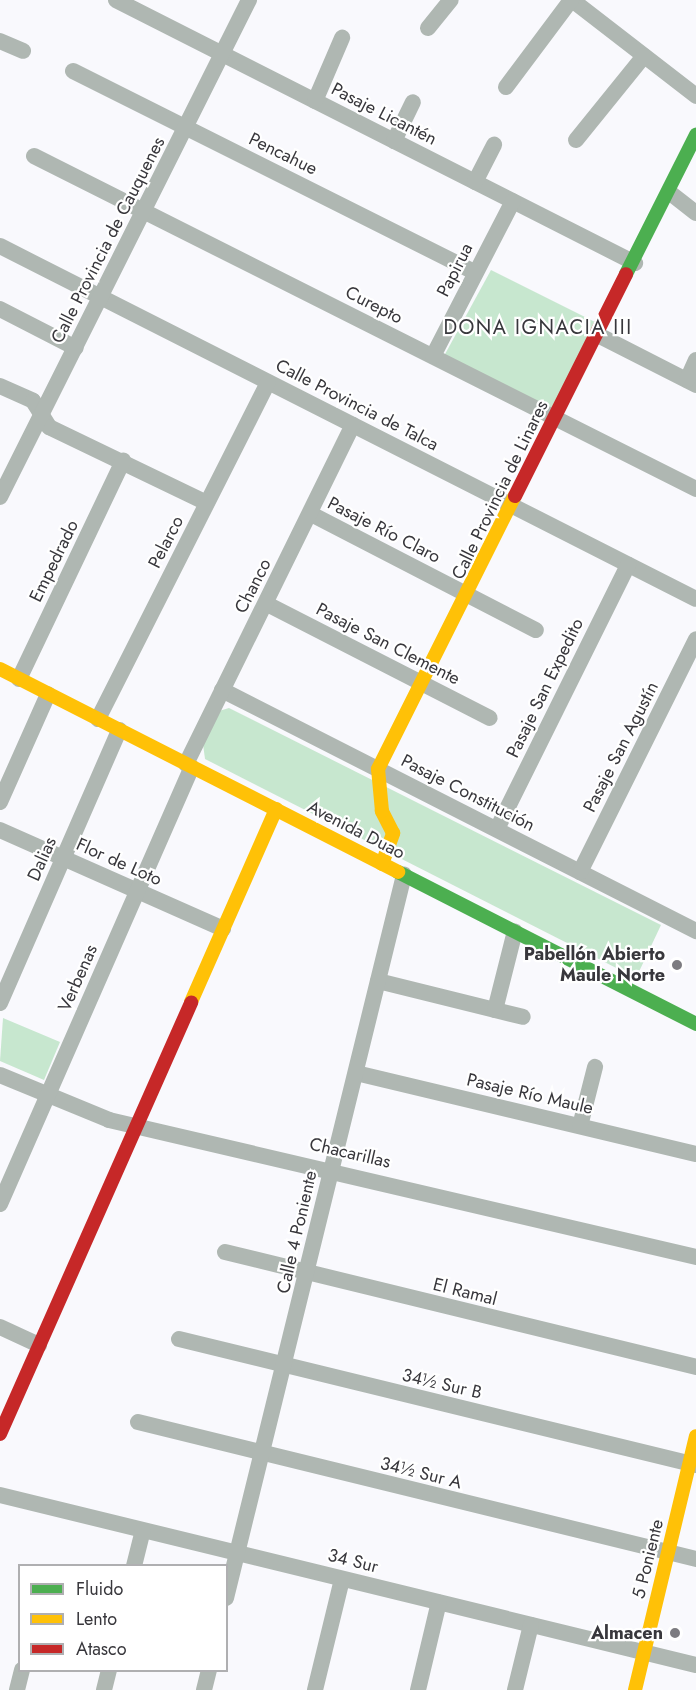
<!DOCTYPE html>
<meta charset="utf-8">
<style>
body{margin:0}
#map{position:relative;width:696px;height:1690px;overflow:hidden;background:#f9f9fd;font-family:Jost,sans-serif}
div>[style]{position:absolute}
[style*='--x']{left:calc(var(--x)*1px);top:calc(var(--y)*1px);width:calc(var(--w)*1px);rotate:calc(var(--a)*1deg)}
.green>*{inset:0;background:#c7e7cf}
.street>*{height:16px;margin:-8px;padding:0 8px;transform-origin:8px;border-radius:8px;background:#afb7b2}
.fast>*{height:14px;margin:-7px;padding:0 7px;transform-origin:7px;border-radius:7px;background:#4caf50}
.slow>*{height:14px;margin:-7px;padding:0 7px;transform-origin:7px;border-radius:7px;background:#ffc107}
.jam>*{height:14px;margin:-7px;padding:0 7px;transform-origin:7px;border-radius:7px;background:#c62828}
.dots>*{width:16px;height:16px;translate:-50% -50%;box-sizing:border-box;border:3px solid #fff;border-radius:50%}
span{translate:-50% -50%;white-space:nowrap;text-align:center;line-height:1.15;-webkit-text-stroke:4.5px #fff;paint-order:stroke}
.street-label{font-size:18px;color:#38373c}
.poi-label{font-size:18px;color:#38373c;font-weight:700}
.right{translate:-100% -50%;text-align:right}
.neighbourhood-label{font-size:20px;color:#38373c;letter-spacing:1.5px}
.legend{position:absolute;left:18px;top:1564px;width:210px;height:108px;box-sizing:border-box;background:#fff;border:2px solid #afafb1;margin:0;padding:8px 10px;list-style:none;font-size:18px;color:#38373c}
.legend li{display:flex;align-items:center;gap:12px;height:30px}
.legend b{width:30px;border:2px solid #afafb1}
</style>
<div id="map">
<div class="green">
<i style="clip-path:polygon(491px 270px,597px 323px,551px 411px,444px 356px)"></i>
<i style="clip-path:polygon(229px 708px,661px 925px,636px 978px,205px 759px,203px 744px,219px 711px)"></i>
<i style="clip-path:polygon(3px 1018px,60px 1042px,44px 1080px,0 1061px)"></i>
</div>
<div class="street">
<i style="--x:116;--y:0;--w:582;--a:26.87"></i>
<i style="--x:572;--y:0;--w:157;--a:37.7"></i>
<i style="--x:428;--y:28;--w:36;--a:-51"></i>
<i style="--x:0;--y:41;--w:25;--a:23"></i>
<i style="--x:73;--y:71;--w:449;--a:26.6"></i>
<i style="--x:506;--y:87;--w:109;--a:-53.2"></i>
<i style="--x:315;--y:101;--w:69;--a:-66.8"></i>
<i style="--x:576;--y:140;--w:108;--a:-51"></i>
<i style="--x:394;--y:141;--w:43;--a:-64"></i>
<i style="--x:34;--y:156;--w:741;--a:26.7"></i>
<i style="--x:475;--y:182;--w:42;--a:-62.8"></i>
<i style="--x:669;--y:192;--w:34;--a:38"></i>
<i style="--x:0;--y:246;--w:780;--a:26.89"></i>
<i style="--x:0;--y:309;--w:85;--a:27.2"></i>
<i style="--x:598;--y:335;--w:110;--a:27"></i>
<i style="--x:433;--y:356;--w:174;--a:-62.7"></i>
<i style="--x:687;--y:380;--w:22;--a:-66"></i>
<i style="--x:0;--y:386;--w:36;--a:24"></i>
<i style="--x:33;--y:401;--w:31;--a:58"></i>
<i style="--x:49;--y:427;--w:175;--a:25.7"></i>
<i style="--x:0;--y:497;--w:556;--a:-63.39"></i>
<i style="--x:311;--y:514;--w:253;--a:27.3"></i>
<i style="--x:267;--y:604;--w:250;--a:27.1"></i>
<i style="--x:19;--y:679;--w:242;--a:-64.5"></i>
<i style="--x:222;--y:690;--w:532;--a:26.95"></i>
<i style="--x:98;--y:719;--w:377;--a:-63.2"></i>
<i style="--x:186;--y:764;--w:378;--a:-63.8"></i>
<i style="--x:0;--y:802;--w:118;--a:-66"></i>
<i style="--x:497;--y:829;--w:295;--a:-63.6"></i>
<i style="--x:0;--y:830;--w:244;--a:23.9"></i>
<i style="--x:580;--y:872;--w:260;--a:-63.5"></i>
<i style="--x:378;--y:981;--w:149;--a:13.9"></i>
<i style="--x:0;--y:1003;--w:298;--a:-66.4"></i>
<i style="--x:495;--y:1010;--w:81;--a:-75.8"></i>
<i style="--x:356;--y:1073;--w:350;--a:13.4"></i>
<i style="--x:0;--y:1075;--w:118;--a:22.4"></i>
<i style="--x:109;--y:1120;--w:603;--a:13.14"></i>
<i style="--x:580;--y:1126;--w:61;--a:-75.7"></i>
<i style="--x:0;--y:1204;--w:477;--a:-66.3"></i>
<i style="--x:225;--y:1252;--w:485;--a:13.7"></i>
<i style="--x:0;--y:1327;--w:43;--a:24.8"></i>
<i style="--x:179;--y:1339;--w:532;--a:13.7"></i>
<i style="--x:138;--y:1422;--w:575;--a:13.79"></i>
<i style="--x:0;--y:1495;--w:716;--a:13.73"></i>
<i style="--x:134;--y:1566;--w:36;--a:-76"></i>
<i style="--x:226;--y:1598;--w:745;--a:-76.17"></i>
<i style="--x:17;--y:1690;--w:21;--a:-76"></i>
<i style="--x:104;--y:1690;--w:21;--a:-76"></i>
<i style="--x:204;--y:1690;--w:21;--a:-76"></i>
<i style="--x:315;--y:1690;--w:114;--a:-76.3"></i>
<i style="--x:418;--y:1690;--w:90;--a:-76.6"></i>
<i style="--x:515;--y:1690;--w:67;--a:-76.2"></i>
</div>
<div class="fast">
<i style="--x:626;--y:274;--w:156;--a:-63.3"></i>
<i style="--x:398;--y:872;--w:335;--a:27"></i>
</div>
<div class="slow">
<i style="--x:0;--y:669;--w:447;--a:27"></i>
<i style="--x:382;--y:864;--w:33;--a:-70"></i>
<i style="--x:393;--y:833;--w:25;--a:-117"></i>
<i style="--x:382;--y:811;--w:42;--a:-95.4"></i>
<i style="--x:378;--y:769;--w:305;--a:-63.4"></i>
<i style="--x:191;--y:1002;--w:211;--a:-66.2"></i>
<i style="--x:635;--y:1690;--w:261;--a:-76.5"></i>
</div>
<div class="jam">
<i style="--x:515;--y:496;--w:248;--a:-63.4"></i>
<i style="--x:0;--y:1434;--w:472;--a:-66.1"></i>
</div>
<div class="dots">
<i style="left:677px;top:965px;background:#7c7b80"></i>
<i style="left:675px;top:1633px;background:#7c7b80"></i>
</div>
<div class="street-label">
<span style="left:384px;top:114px;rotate:27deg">Pasaje Licantén</span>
<span style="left:283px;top:154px;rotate:26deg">Pencahue</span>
<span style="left:108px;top:240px;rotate:-63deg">Calle Provincia de Cauquenes</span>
<span style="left:455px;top:270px;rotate:-63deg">Papirua</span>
<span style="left:374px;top:305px;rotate:27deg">Curepto</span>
<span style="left:357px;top:405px;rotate:27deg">Calle Provincia de Talca</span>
<span style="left:500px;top:490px;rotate:-64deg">Calle Provincia de Linares</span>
<span style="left:384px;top:530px;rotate:27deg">Pasaje Río Claro</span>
<span style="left:166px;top:542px;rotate:-63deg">Pelarco</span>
<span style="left:54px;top:561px;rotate:-64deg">Empedrado</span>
<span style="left:253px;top:586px;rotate:-63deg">Chanco</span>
<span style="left:388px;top:644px;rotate:27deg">Pasaje San Clemente</span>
<span style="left:545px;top:688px;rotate:-64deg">Pasaje San Expedito</span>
<span style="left:621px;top:747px;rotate:-63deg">Pasaje San Agustín</span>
<span style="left:468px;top:793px;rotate:27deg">Pasaje Constitución</span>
<span style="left:356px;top:830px;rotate:27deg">Avenida Duao</span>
<span style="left:42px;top:859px;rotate:-66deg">Dalias</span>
<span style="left:119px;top:862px;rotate:24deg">Flor de Loto</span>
<span style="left:78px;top:978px;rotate:-66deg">Verbenas</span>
<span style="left:530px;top:1094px;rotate:13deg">Pasaje Río Maule</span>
<span style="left:350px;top:1153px;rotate:13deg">Chacarillas</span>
<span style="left:297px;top:1232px;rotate:-77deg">Calle 4 Poniente</span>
<span style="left:465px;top:1292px;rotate:14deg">El Ramal</span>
<span style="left:442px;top:1384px;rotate:13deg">34½ Sur B</span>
<span style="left:421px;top:1473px;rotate:14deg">34½ Sur A</span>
<span style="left:648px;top:1559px;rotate:-76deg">5 Poniente</span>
<span style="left:353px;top:1561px;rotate:14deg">34 Sur</span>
</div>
<div class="poi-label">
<span class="right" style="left:665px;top:965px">Pabellón Abierto<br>Maule Norte</span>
<span class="right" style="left:663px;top:1633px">Almacen</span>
</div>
<div class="neighbourhood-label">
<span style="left:538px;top:327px">DONA IGNACIA III</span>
</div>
<ul class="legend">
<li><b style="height:8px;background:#4caf50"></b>Fluido</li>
<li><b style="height:8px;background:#ffc107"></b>Lento</li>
<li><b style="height:8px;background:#c62828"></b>Atasco</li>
</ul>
</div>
